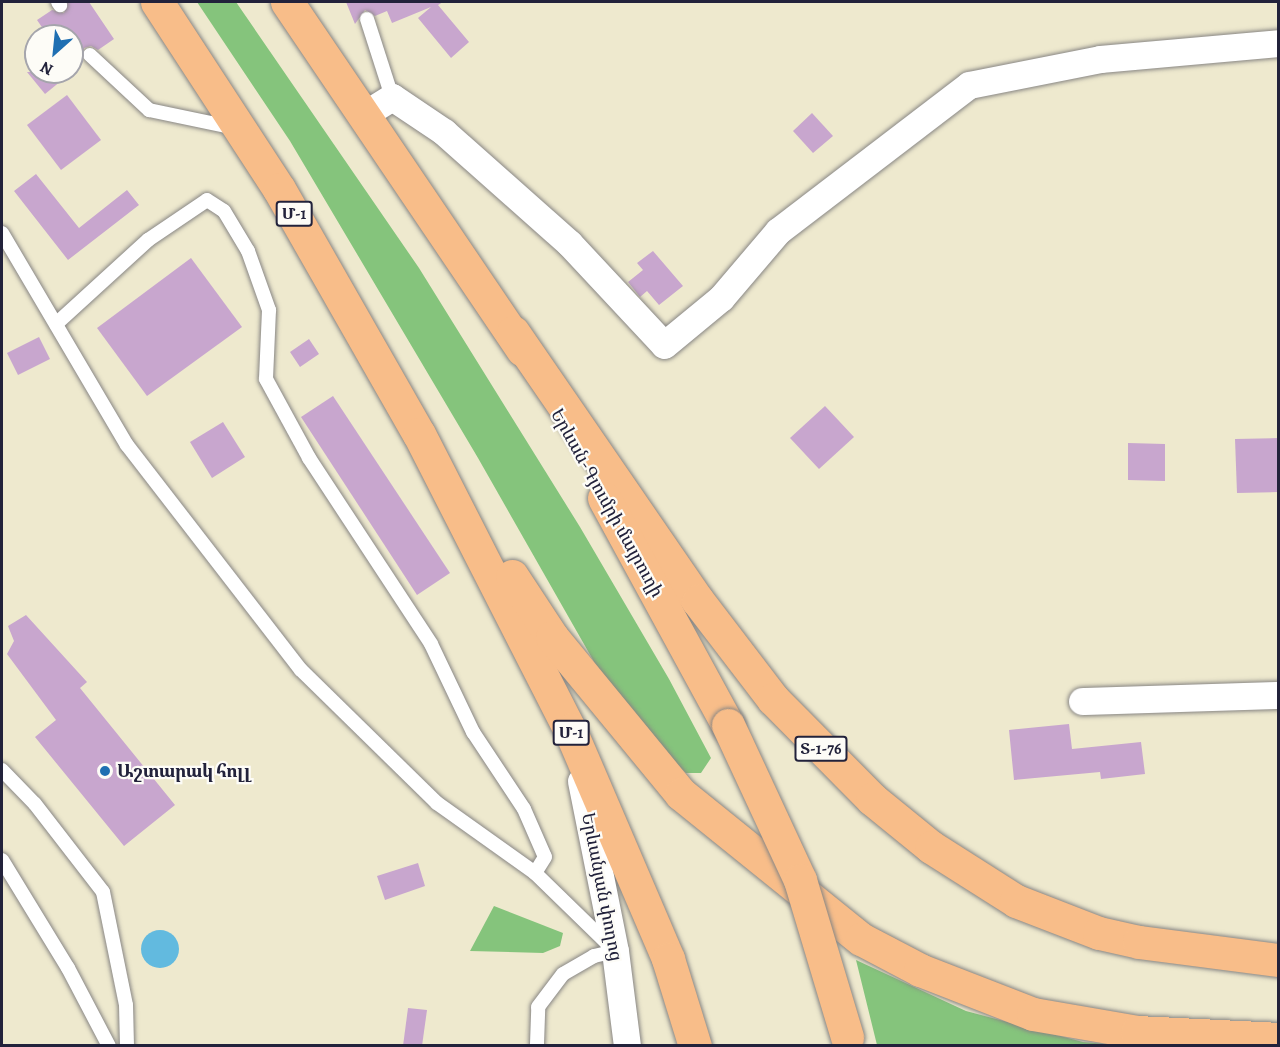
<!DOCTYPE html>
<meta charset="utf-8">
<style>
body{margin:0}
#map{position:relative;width:1280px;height:1047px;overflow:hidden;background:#eee9ce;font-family:Alegreya,"Noto Serif Armenian",serif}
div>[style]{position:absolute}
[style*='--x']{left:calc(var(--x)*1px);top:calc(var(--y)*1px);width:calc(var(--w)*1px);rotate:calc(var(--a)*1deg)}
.green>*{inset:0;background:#85c47c}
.water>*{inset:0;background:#62badf}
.round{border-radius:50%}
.building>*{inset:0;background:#c8a6ce}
.roads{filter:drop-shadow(0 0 2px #888684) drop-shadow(0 0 2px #888684)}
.service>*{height:14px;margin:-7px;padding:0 7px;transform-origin:7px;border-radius:7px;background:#fff}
.minor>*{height:27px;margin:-13.5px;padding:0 13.5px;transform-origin:13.5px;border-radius:13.5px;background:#fff}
.trunk>*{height:33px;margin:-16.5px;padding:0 16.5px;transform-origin:16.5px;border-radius:16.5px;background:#f8bd89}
.bridges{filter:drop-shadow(0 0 2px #888684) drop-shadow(0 0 2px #888684)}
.trunk-bridge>*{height:33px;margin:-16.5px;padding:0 16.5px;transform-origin:16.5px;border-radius:16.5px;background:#f8bd89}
.dots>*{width:16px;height:16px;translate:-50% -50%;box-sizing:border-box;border:3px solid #fdfcf7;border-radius:50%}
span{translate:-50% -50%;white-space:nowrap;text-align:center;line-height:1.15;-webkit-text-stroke:4.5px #fdfcf7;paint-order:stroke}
.shield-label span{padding:2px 4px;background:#fdfcf7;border:2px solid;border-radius:4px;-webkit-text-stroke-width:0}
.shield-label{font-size:16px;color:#22223b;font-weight:700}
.street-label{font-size:18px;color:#22223b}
.poi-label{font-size:18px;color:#22223b;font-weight:700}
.left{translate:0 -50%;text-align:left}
.frame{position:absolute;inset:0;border:3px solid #22223b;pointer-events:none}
.north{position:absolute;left:24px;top:24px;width:60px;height:60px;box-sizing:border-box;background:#fdfcf7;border:2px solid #a5a5ac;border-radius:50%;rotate:207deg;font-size:16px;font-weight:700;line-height:24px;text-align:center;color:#22223b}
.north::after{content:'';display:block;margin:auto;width:21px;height:27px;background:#1f6fb2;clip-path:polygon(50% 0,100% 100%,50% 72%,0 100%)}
</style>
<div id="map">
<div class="green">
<i style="clip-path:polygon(197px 2px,236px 2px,419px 268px,580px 527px,669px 679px,711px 758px,701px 773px,686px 773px,668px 758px,609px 688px,478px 458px,290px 141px)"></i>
<i style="clip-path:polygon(494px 906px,563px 933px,560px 946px,543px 953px,470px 951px)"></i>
<i style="clip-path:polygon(856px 960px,966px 1011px,1083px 1042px,1117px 1045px,877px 1045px)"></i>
</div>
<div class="water">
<i class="round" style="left:141px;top:930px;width:38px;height:38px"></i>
</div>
<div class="building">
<i style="clip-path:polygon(68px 2px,89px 2px,114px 39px,98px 50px,91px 46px,84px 48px,83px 60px,72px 67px,72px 36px,48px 36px,37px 20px,52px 10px,64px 13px)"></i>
<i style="clip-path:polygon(346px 2px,443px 2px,438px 5px,469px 42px,451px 58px,418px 18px,431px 7px,392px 23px,387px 11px,375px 16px,365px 10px,355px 24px)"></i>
<i style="clip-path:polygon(27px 72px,72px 72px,45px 94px)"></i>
<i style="clip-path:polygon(67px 95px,101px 140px,61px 170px,27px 125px)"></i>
<i style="clip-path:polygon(812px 113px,833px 136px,813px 153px,793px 131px)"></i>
<i style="clip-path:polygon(36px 174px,79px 228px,127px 190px,139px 205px,68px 260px,14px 191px)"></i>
<i style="clip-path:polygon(653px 251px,683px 286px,659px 305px,647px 291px,640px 297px,628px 282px,643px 270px,637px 263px)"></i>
<i style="clip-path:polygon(191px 258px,242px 327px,147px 396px,97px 328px)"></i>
<i style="clip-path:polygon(39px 337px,50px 359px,18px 375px,7px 353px)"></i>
<i style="clip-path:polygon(309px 339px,319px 354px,300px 367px,290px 352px)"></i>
<i style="clip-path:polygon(333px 396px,450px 573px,417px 595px,301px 417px)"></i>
<i style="clip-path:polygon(825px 406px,854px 437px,819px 469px,790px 438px)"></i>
<i style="clip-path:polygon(223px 422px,245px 457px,212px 478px,190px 442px)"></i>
<i style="clip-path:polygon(1278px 438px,1278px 492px,1237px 493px,1235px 439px)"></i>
<i style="clip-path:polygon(1128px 443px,1165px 444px,1165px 481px,1128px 480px)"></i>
<i style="clip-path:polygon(26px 615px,87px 682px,80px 688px,175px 805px,124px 846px,35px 737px,56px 720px,7px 654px,14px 641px,8px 626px)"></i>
<i style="clip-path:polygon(1069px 724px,1072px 749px,1141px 742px,1145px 774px,1101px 779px,1100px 772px,1014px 780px,1009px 730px)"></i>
<i style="clip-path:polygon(418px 863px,425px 886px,385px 900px,377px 876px)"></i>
<i style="clip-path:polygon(408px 1008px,427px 1010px,422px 1046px,403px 1046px)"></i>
</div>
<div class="roads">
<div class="service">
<i style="--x:58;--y:2;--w:4;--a:56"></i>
<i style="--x:367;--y:19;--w:82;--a:72.2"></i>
<i style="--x:90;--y:55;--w:81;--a:43"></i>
<i style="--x:149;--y:110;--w:88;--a:11.8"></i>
<i style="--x:2;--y:233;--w:246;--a:59.5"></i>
<i style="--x:127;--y:445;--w:284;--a:52.3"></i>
<i style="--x:301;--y:670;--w:190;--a:44.4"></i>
<i style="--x:437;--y:803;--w:120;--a:35.5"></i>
<i style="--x:535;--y:873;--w:105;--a:44.2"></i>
<i style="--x:56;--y:324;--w:125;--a:-42.4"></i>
<i style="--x:148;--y:240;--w:71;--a:-34.1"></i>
<i style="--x:207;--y:200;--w:20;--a:33"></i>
<i style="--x:224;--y:211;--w:47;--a:59"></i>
<i style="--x:248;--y:251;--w:63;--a:70.4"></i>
<i style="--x:269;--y:310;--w:69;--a:92.5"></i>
<i style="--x:266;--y:379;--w:90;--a:61.4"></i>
<i style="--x:309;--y:458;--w:222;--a:56.7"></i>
<i style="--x:431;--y:644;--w:98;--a:64.5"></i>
<i style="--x:473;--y:732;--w:92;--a:56.5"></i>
<i style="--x:524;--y:809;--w:52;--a:66.4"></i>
<i style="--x:545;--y:857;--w:19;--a:122"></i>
<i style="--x:2;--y:770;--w:47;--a:45.9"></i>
<i style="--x:35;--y:804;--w:111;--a:52.3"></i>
<i style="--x:103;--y:892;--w:115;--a:78.5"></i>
<i style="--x:126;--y:1005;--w:41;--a:88.6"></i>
<i style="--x:2;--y:860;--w:127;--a:58.6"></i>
<i style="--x:68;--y:968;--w:88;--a:62.3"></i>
<i style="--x:537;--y:1044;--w:37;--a:-88"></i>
<i style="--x:538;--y:1007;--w:41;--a:-52.9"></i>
<i style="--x:563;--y:974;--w:36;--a:-30"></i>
<i style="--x:594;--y:956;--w:22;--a:-13"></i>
</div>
<div class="minor">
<i style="--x:365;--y:114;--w:32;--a:-32"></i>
<i style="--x:392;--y:97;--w:63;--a:33.9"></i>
<i style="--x:444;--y:132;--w:167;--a:41.6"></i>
<i style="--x:569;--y:243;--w:139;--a:47"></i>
<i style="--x:664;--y:345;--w:74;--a:-39.5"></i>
<i style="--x:721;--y:298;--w:88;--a:-49.6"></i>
<i style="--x:778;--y:231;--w:240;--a:-37.4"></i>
<i style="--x:969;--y:85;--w:134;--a:-11.2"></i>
<i style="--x:1100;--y:59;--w:179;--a:-5.1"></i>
<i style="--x:1082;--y:701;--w:196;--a:-1.8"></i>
<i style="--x:581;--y:781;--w:173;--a:78.7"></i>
<i style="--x:615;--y:951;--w:96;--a:82.8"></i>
</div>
<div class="trunk">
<i style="--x:157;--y:2;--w:223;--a:56.9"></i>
<i style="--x:279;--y:189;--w:282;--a:60.3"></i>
<i style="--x:419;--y:434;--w:332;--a:63"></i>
<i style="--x:570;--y:730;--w:249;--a:66.8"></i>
<i style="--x:668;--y:959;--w:91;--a:72.8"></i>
<i style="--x:287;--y:2;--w:420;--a:55.9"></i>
<i style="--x:513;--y:332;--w:326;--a:55.5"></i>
<i style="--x:698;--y:601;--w:123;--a:52.6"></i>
<i style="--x:773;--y:699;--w:141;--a:45.3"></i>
<i style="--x:872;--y:799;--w:76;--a:39.1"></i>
<i style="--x:931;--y:847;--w:101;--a:32.4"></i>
<i style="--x:1016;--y:901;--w:89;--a:21.1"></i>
<i style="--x:1099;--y:933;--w:41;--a:12.7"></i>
<i style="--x:1139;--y:942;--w:140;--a:7.4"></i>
<i style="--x:604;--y:498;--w:259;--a:61.4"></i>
<i style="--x:512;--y:576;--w:73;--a:56.7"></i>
<i style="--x:552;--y:637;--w:203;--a:50.6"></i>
<i style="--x:681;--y:794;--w:231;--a:38.9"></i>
<i style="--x:861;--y:939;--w:67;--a:27.7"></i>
<i style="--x:920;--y:970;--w:121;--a:21.3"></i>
<i style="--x:1033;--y:1014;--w:106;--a:9.8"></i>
<i style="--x:1137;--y:1032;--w:141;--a:2.8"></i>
</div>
</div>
<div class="bridges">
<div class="trunk-bridge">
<i style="--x:728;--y:725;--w:171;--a:65.1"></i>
<i style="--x:800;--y:880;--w:164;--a:73.3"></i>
</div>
</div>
<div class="dots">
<i style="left:105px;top:771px;background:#1f6fb2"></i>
</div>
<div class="shield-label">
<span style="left:294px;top:214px">Մ-1</span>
<span style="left:571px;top:733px">Մ-1</span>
<span style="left:821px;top:749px">Տ-1-76</span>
</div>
<div class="street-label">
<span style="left:607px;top:503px;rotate:61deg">Երևան-Գյումրի մայրուղի</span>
<span style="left:602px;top:887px;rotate:79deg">Երևանյան փողոց</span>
</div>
<div class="poi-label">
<span class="left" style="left:117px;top:771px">Աշտարակ հոլլ</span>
</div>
<div class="frame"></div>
<div class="north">N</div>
</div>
